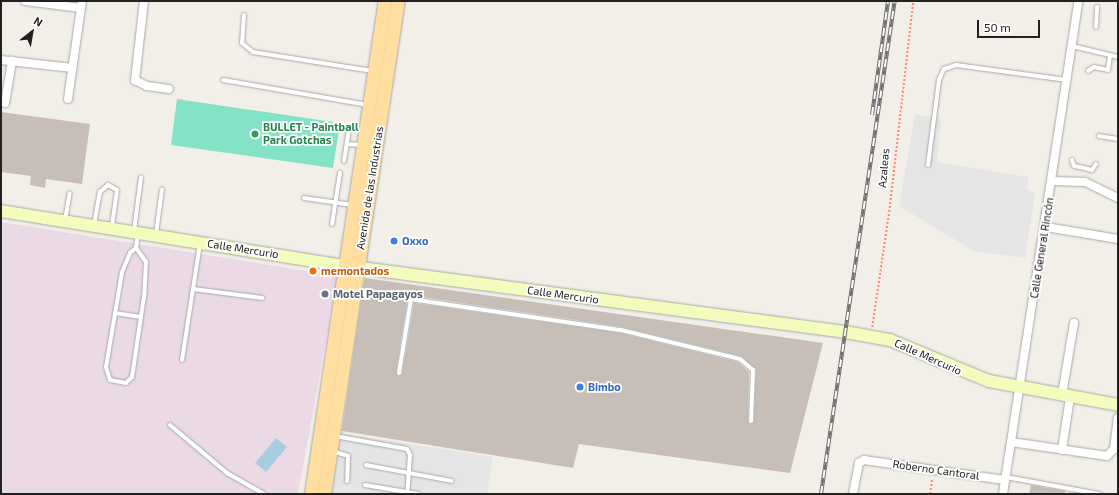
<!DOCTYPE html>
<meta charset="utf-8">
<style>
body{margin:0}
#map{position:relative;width:1119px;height:495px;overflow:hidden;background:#f2efe8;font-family:"Exo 2",sans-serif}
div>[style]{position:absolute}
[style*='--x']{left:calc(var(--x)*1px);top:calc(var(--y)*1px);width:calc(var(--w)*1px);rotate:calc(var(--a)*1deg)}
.industrial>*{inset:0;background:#ebdae6}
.pitch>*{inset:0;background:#84e3c7}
.parking>*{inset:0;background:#e5e5e5}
.water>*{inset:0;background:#a7cee0}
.building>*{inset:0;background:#c7bfb7}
.path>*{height:1.5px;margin-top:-0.75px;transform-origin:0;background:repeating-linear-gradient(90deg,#fe896c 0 2px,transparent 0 4px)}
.roads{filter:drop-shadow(0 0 1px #a8a8a8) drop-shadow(0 0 1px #a8a8a8)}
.lane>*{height:4px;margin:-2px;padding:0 2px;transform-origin:2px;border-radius:2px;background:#fff}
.street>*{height:8px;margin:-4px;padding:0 4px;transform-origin:4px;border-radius:4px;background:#fff}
.secondary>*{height:12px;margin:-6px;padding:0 6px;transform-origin:6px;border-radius:6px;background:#f3fcbc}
.primary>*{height:13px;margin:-6.5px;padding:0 6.5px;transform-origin:6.5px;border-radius:6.5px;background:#ffdea0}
.rail>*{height:4px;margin-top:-2px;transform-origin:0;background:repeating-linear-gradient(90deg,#fff 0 8px,#6f6f6f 0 16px);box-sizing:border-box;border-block:1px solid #6f6f6f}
.dots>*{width:11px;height:11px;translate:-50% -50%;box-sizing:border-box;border:2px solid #fff;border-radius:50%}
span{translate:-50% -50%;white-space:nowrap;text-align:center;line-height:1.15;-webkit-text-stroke:3.5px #fff;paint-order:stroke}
.leisure-label{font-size:11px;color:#27864d;font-weight:700}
.left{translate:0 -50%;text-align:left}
.street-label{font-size:11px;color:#212121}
.shop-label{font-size:11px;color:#366cbe;font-weight:700}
.food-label{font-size:11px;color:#c56008;font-weight:700}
.worship-label{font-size:11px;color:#5b616d;font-weight:700}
.frame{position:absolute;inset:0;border:2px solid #212121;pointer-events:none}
.north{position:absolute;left:12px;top:12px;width:40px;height:40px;-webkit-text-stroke:3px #fff;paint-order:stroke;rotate:31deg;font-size:11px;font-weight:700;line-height:16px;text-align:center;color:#212121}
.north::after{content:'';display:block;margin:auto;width:14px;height:18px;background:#212121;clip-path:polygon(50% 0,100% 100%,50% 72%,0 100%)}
.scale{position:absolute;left:977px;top:20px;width:63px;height:18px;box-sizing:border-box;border:2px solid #212121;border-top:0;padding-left:5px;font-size:12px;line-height:14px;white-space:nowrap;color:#212121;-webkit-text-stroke:3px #fff;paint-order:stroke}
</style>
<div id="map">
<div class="industrial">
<i style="clip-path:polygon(1px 222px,338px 276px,298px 494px,1px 494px)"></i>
</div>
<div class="pitch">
<i style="clip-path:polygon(177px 99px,340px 123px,333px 168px,171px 145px)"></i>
</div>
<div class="parking">
<i style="clip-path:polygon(915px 114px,941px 119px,937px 162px,1029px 177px,1027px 190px,1035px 193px,1025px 258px,974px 251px,899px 206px)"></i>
<i style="clip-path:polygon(341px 433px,493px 457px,487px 494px,332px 494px)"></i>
</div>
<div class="water">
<i style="clip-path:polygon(276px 438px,287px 447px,266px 472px,255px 463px)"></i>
</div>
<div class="building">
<i style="clip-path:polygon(1px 112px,90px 124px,82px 184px,46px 179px,45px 188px,30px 185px,31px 176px,1px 172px)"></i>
<i style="clip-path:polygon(365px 278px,823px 343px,790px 473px,579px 444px,573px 468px,342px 431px,362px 295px,407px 302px,396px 372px,398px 376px,402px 374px,414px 303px,620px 333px,738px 362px,749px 372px,748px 421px,750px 424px,754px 421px,756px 369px,741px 356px,622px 327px,363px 288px)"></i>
<i style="clip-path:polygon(1031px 485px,1065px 491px,1065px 494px,1029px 494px)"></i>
</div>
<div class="path">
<i style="--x:872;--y:327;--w:116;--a:-81.6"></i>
<i style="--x:889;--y:212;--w:212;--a:-83.5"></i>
<i style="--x:930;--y:494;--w:16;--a:-83"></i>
</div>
<div class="roads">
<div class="lane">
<i style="--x:244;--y:15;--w:28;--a:94"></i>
<i style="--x:242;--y:43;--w:14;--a:39"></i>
<i style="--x:253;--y:52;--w:121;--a:9"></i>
<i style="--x:1096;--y:27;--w:20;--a:-87"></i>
<i style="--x:1072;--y:46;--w:47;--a:13.4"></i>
<i style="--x:1088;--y:71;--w:7;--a:-34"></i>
<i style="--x:1094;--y:67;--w:14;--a:12"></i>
<i style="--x:1108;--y:70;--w:15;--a:-82"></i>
<i style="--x:223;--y:80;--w:147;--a:9.8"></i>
<i style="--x:1099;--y:136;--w:19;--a:9"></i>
<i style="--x:347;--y:144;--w:14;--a:4"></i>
<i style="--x:1072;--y:160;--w:6;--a:72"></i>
<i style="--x:1074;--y:166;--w:10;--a:11"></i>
<i style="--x:1084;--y:168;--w:8;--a:14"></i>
<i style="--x:1092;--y:170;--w:7;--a:-56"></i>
<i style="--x:344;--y:161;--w:32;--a:-81"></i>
<i style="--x:928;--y:165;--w:86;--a:-82.6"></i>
<i style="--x:939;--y:80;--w:12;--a:-66"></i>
<i style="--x:944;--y:69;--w:13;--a:-18"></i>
<i style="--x:956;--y:65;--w:112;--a:7.7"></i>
<i style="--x:304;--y:198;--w:49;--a:8.1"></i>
<i style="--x:65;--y:220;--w:27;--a:-80"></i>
<i style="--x:332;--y:224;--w:52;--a:-81.1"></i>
<i style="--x:94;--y:225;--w:34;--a:-80"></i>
<i style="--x:100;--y:192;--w:11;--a:-41"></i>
<i style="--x:108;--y:185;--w:10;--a:29"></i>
<i style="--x:117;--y:190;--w:37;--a:98"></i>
<i style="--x:134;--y:231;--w:54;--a:-82.6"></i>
<i style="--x:156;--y:234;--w:45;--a:-82.4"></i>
<i style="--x:136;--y:248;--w:17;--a:54"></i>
<i style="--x:146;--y:262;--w:34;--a:93"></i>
<i style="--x:144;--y:296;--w:82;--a:98.4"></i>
<i style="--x:132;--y:377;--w:8;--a:135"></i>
<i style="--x:126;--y:383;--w:16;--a:-169"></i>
<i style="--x:110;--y:380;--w:14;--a:-107"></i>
<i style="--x:106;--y:367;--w:96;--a:-80.4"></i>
<i style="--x:122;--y:272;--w:21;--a:-67"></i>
<i style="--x:130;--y:253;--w:8;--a:-40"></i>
<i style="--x:136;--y:248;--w:15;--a:-82"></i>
<i style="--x:193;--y:289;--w:70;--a:7.4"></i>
<i style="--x:356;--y:291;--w:268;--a:8.4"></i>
<i style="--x:621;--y:330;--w:122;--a:13.7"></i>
<i style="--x:740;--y:359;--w:17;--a:40"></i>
<i style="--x:753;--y:370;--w:51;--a:92.2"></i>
<i style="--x:115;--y:313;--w:26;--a:9"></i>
<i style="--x:182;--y:360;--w:117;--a:-81.2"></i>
<i style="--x:399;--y:373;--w:75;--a:-80.8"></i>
<i style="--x:170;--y:425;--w:75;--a:40.1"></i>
<i style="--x:227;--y:473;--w:43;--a:29.6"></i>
<i style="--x:335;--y:436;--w:73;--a:10.2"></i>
<i style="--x:407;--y:449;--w:7;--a:63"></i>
<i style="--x:410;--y:455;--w:39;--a:94"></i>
<i style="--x:332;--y:451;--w:17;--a:17"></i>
<i style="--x:348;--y:456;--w:25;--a:92"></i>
<i style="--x:366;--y:465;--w:87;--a:10.5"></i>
<i style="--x:1006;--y:477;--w:96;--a:10.3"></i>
<i style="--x:365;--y:485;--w:54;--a:9.6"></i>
</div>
<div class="street">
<i style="--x:25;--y:1;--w:56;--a:7.1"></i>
<i style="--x:144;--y:1;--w:80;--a:96.5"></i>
<i style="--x:135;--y:80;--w:13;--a:27"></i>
<i style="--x:147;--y:86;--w:22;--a:8"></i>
<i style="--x:1;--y:60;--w:72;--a:6.3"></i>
<i style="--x:68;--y:99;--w:99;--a:-81.9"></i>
<i style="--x:5;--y:103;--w:43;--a:-80.5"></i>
<i style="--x:1053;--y:181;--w:32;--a:2"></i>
<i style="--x:1085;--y:182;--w:37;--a:26"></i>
<i style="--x:1046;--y:227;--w:73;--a:9.5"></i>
<i style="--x:1062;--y:395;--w:73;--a:-80.5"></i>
<i style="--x:1011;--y:442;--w:97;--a:8.3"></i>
<i style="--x:1107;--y:456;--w:10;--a:-45"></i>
<i style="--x:1114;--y:449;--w:31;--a:-83"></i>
<i style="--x:1062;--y:450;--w:54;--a:-81.4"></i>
<i style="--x:853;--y:494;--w:32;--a:-79"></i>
<i style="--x:859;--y:463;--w:6;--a:-31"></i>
<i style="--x:864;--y:460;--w:142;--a:8.1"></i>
<i style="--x:1003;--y:494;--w:499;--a:-81.3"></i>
</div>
<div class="secondary">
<i style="--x:1;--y:211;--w:349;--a:9.1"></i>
<i style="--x:346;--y:266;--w:503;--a:7.53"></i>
<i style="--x:845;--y:332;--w:46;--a:10.1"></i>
<i style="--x:890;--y:340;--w:107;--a:22.5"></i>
<i style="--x:989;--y:381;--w:131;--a:10.5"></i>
</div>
<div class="primary">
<i style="--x:311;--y:494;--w:499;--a:-81.5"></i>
<i style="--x:324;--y:494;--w:499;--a:-81.5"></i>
</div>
</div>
<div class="rail">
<i style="--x:872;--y:115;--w:115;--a:-82"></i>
<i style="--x:821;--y:494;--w:499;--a:-81.5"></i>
</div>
<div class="dots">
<i style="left:255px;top:134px;background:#2e9e5b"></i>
<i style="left:394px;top:241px;background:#3f7fe0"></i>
<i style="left:313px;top:271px;background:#e8710a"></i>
<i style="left:325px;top:294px;background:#6b7280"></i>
<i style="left:580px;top:387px;background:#3f7fe0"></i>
</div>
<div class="leisure-label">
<span class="left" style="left:263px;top:134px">BULLET - Paintball<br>Park Gotchas</span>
</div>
<div class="street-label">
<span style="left:884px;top:168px;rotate:-85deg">Azaleas</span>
<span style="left:370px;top:188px;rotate:-81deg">Avenida de las Industrias</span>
<span style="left:1042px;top:248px;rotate:-81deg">Calle General Rincón</span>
<span style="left:243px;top:249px;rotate:9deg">Calle Mercurio</span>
<span style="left:563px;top:295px;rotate:8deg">Calle Mercurio</span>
<span style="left:928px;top:357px;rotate:24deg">Calle Mercurio</span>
<span style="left:936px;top:470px;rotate:8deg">Roberno Cantoral</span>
</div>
<div class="shop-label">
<span class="left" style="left:402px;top:241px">Oxxo</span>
<span class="left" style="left:588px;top:387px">Bimbo</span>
</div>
<div class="food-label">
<span class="left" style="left:321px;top:271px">memontados</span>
</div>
<div class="worship-label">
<span class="left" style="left:333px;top:294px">Motel Papagayos</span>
</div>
<div class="frame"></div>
<div class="north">N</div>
<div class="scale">50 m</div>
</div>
